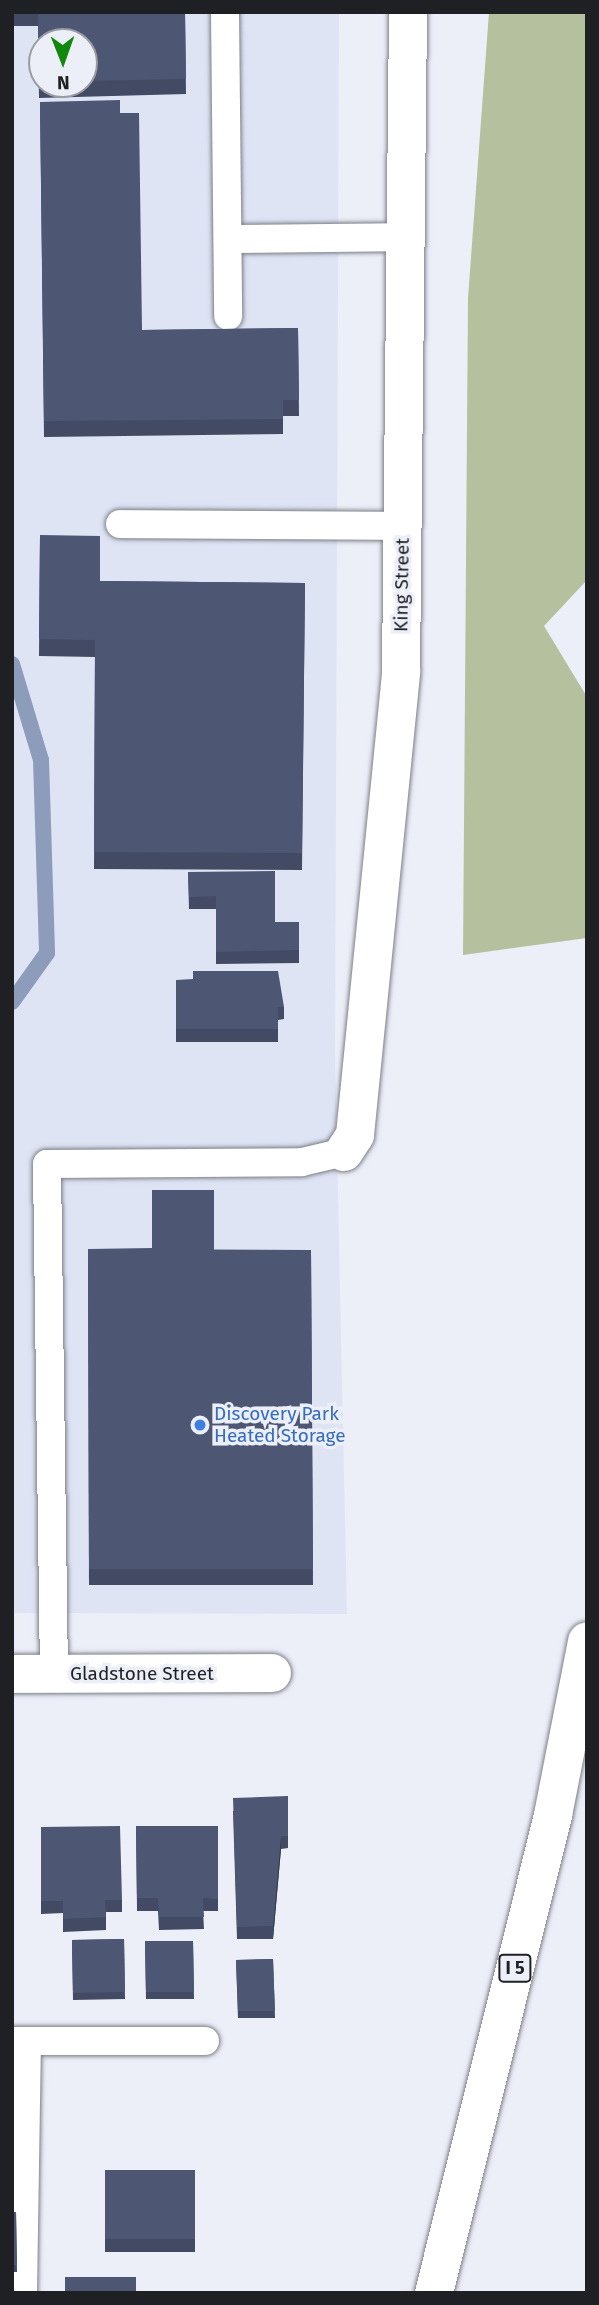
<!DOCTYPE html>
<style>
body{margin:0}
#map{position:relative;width:599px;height:2305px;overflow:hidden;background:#eceff8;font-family:"Fira Sans",sans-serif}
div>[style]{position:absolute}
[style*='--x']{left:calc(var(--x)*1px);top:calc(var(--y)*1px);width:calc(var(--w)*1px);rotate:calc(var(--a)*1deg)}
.built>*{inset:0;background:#dee4f4}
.forest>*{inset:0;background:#b4c09e}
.stream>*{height:16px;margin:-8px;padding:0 8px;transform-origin:8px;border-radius:8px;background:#8d9cba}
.roads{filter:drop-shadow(0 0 2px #7c7f87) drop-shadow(0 0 2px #7c7f87)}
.service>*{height:28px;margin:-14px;padding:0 14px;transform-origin:14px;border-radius:14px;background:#fff}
.minor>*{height:38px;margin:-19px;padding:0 19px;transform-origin:19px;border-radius:19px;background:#fff}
.motorway>*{height:38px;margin:-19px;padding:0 19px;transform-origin:19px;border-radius:19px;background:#fff}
.wall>*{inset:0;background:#424b63}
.shaded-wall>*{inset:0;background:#363d50}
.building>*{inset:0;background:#4d5773}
.dots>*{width:19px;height:19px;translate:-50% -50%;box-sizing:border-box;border:4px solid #eceff8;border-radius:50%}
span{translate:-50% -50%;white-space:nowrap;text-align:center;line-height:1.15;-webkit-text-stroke:7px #eceff8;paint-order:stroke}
.shield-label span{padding:2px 5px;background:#eceff8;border:2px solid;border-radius:5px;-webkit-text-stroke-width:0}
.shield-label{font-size:18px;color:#1f2023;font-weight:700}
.street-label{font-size:19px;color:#1f2023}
.shop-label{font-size:19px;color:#366cbe}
.left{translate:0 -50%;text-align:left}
.frame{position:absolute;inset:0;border:14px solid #1f2023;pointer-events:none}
.north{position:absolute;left:28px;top:28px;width:70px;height:70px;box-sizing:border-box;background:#eceff8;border:2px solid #9a9ca3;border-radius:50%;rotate:179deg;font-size:19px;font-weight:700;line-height:28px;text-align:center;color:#1f2023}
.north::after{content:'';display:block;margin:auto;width:24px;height:32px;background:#10890c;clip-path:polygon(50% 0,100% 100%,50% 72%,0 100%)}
</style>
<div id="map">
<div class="built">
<i style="clip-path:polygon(evenodd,12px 12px,339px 12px,335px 1056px,347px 1614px,12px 1613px,12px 12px,42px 42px,84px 42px,84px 84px,42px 84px,42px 42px)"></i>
</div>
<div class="forest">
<i style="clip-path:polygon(489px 12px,587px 12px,587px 580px,544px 626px,587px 697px,587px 938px,463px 955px,468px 298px)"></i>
</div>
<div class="stream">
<i style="--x:12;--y:664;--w:100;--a:73.2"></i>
<i style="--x:41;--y:760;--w:193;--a:88.2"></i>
<i style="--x:47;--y:953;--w:60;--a:125.5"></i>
</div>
<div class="roads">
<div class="service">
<i style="--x:225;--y:12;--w:304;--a:89.4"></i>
<i style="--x:228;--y:239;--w:178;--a:-0.6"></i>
<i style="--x:120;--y:524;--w:283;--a:0.4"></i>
<i style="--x:54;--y:1674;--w:510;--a:-90.79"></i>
<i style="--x:47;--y:1164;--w:255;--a:-0.4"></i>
<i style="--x:302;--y:1162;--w:43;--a:-13.4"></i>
<i style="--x:12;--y:2041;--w:193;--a:0"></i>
<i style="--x:23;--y:2293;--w:252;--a:-89.1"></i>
</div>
<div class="minor">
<i style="--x:344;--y:1152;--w:20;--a:-57"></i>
<i style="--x:355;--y:1135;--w:466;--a:-84.3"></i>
<i style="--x:401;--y:671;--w:659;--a:-89.39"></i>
<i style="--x:12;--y:1674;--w:260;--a:-0.2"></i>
</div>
<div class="motorway">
<i style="--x:434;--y:2293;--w:493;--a:-76"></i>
<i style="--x:553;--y:1815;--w:177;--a:-78.9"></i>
</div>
</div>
<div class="wall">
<i style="clip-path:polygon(evenodd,12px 12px,185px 12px,186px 94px,39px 98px,38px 26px,12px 26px,12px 12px,42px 42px,84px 42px,84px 84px,42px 84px,42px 42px)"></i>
<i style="clip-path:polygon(40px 102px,120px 113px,142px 330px,298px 328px,299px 416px,283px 416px,283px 434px,44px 437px)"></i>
<i style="clip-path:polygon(40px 535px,100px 581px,305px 583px,302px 870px,94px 869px,95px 657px,39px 656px)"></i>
<i style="clip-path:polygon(188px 872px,275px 922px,299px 922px,299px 963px,216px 964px,216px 909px,189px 909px)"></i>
<i style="clip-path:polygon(176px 980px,284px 1007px,284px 1019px,278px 1020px,278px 1042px,176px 1042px)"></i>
<i style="clip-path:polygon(88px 1249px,311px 1250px,313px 1585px,89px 1585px)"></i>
<i style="clip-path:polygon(288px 1796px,288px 1848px,281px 1849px,273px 1939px,237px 1939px,233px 1811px)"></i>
<i style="clip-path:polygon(136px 1826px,218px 1826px,218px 1911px,203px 1911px,204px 1929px,159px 1930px,158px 1911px,137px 1911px)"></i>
<i style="clip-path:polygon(41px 1827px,122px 1900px,122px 1912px,106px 1912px,106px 1930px,63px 1932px,63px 1913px,41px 1914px)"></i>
<i style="clip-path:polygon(124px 1939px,125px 1999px,73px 2000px,72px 1940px)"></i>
<i style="clip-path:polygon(145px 1941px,193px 1941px,194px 1999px,146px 1999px)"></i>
<i style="clip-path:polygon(273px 1959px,275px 2018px,238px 2018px,236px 1960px)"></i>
<i style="clip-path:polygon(105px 2170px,195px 2170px,195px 2252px,105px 2252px)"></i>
<i style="clip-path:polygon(12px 2212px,16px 2212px,17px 2272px,12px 2272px)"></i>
</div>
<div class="shaded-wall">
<i style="clip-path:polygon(281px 1836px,281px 1849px,273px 1939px,273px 1926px)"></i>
</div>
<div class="building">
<i style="clip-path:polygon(38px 12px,185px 12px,186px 79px,84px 81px,84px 42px,42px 42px,42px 82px,39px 82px)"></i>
<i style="clip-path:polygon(120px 100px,120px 113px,139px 113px,142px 330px,298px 328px,299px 400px,283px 400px,283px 419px,44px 421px,40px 102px)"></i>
<i style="clip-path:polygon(40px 535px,100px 536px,100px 581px,305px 583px,302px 853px,94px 852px,95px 640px,39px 639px)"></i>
<i style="clip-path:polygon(275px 871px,275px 922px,299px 922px,299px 950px,216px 952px,216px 896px,189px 897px,188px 872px)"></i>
<i style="clip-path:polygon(193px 971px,278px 971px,284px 1007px,278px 1007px,278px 1029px,176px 1029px,176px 980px,193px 979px)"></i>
<i style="clip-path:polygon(152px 1190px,214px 1190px,214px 1250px,311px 1250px,313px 1569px,89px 1569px,88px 1249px,152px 1248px)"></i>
<i style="clip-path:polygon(288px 1796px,288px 1836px,281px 1836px,273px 1926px,237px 1927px,233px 1798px)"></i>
<i style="clip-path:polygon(120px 1826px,122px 1900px,105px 1900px,106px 1917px,63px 1919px,63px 1901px,41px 1901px,41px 1827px)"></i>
<i style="clip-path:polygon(136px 1826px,218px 1826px,218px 1899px,203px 1898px,204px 1917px,159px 1917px,158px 1898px,137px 1898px)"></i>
<i style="clip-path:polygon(124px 1939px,125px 1992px,73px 1993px,72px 1940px)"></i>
<i style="clip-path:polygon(145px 1941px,193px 1941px,194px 1992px,146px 1992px)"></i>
<i style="clip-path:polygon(273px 1959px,275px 2011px,238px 2011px,236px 1960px)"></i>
<i style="clip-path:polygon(105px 2170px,195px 2170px,195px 2239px,105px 2239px)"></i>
<i style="clip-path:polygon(12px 2212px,16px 2212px,17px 2265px,12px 2265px)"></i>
<i style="clip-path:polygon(65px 2277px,136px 2277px,136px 2293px,65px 2293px)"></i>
</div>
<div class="dots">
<i style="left:200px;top:1425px;background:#3f7fe0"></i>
</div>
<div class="shield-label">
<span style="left:515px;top:1968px">I 5</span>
</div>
<div class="street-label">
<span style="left:402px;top:585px;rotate:-89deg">King Street</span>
<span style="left:142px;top:1674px">Gladstone Street</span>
</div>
<div class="shop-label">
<span class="left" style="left:214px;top:1425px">Discovery Park<br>Heated Storage</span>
</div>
<div class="frame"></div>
<div class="north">N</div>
</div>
